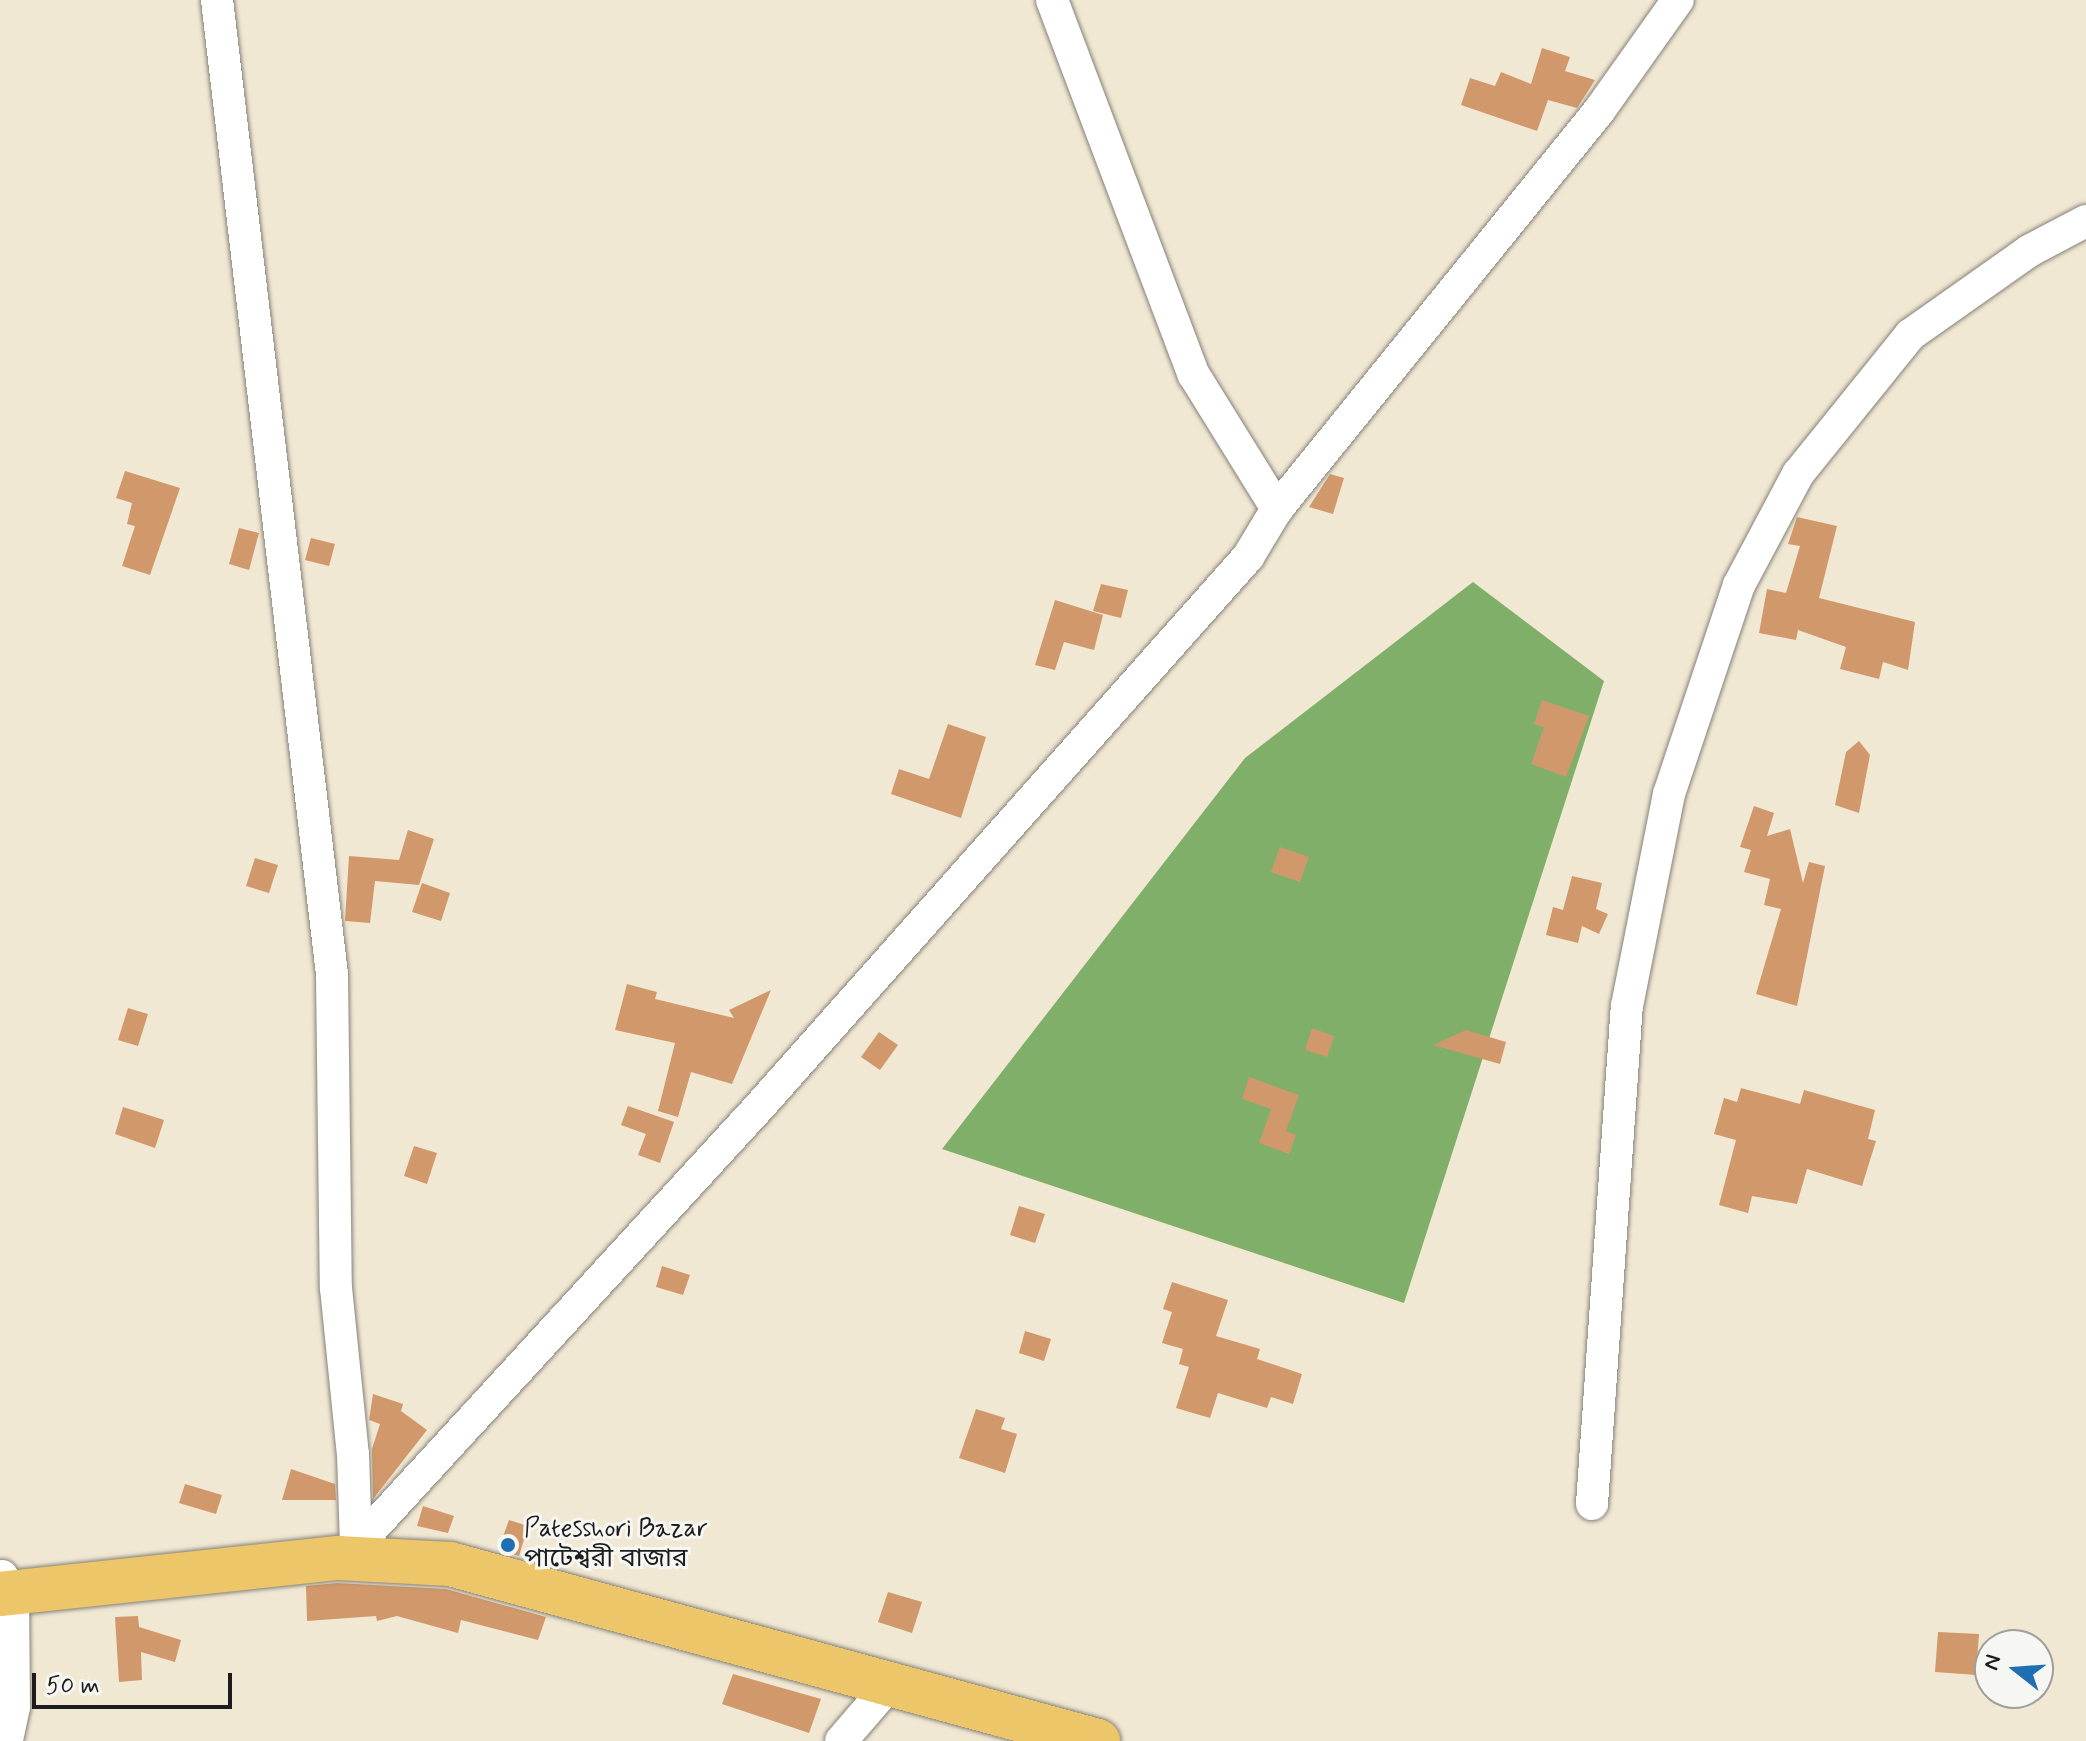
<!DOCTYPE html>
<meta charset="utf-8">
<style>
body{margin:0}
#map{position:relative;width:2086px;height:1741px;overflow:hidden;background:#f1e8d4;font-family:Mynerve,"Noto Sans Bengali",sans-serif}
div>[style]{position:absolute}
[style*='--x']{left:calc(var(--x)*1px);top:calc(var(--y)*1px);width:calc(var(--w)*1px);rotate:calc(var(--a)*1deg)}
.forest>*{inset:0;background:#7faf68}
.building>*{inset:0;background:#d1986b}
.roads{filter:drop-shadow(0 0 2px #868278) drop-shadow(0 0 2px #868278)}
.street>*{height:32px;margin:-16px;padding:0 16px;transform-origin:16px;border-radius:16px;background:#fff}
.highway>*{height:44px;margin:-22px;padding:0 22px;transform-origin:22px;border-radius:22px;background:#ecc669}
.dots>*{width:22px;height:22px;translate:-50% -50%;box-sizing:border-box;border:4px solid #f6f6f2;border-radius:50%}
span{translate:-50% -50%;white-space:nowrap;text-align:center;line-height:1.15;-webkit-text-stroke:6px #f6f6f2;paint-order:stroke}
.poi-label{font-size:26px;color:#1c1c1c}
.left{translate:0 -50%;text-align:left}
.north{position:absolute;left:1974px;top:1629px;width:80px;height:80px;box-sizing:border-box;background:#f6f6f2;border:2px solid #9f9f9c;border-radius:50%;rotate:287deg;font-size:22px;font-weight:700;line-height:32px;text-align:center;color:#1c1c1c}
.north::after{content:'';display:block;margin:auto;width:28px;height:36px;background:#1f6fb2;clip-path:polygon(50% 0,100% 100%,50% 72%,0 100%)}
.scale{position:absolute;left:32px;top:1673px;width:200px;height:36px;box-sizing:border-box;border:4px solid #1c1c1c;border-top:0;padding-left:10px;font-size:24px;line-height:28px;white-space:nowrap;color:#1c1c1c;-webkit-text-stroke:6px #f6f6f2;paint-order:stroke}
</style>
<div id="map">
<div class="forest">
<i style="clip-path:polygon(1473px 582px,1604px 681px,1404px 1303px,942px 1149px,1245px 758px)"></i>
</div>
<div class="building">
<i style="clip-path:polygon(1542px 48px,1570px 57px,1565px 71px,1595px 80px,1577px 108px,1548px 100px,1537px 131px,1461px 105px,1470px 78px,1495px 86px,1501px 72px,1531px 84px)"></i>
<i style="clip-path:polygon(125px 471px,180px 488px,150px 575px,122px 566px,135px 526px,127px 524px,132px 503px,116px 498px)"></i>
<i style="clip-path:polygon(1330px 474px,1344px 478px,1333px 514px,1309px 507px)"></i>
<i style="clip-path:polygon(1797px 517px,1837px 526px,1819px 598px,1915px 622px,1908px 670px,1883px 662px,1879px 679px,1840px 669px,1846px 647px,1798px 630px,1796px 640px,1759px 633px,1767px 589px,1786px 593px,1800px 546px,1788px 544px)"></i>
<i style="clip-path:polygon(239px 528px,259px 533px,249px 570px,229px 564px)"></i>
<i style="clip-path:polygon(311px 538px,335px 544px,329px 566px,305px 560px)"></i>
<i style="clip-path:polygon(1101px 584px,1128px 590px,1121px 618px,1093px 611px)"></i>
<i style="clip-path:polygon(1055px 600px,1103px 615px,1094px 650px,1064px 642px,1055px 670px,1035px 665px)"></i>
<i style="clip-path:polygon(1542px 700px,1589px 716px,1566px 777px,1531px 764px,1544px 727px,1534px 724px)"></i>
<i style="clip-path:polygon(948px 724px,986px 737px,961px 818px,891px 794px,899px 769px,929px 779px)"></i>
<i style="clip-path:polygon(1859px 741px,1870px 755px,1859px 813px,1835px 805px,1846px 752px)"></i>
<i style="clip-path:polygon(1754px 806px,1774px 813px,1767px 836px,1790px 829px,1803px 883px,1809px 862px,1825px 866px,1797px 1006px,1756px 994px,1781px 909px,1764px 905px,1770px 879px,1744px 872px,1751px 850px,1740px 847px)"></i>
<i style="clip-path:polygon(408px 830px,434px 839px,419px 885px,375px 881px,370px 923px,345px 921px,349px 856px,399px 860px)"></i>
<i style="clip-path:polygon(1280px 847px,1309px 857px,1300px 882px,1271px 872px)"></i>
<i style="clip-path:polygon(255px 858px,278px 865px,269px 893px,246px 886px)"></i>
<i style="clip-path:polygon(1572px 876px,1602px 883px,1596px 909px,1608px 914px,1599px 934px,1582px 926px,1578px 943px,1546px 935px,1553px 907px,1563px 910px)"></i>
<i style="clip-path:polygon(422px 883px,450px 893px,441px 921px,412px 912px)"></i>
<i style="clip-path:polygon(627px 984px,657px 992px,655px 999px,734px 1018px,729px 1010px,771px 990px,732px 1084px,691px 1072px,678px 1117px,658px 1111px,675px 1043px,615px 1030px)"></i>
<i style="clip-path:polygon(128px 1008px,148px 1014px,138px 1046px,118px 1040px)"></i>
<i style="clip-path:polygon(1312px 1028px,1334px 1036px,1327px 1057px,1305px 1050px)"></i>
<i style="clip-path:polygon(1466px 1030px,1506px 1042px,1500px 1064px,1433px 1045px)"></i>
<i style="clip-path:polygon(879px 1032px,898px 1045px,880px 1070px,861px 1057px)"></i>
<i style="clip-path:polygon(1249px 1077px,1299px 1095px,1286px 1131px,1296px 1135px,1289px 1154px,1259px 1143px,1271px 1109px,1242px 1099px)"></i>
<i style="clip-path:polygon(1741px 1088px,1800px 1104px,1804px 1090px,1875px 1110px,1868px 1139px,1876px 1141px,1862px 1186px,1807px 1169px,1797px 1204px,1752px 1196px,1748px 1213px,1719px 1205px,1736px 1140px,1714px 1134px,1724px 1098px,1737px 1102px)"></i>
<i style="clip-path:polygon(628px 1106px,674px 1122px,660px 1163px,638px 1155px,646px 1134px,621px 1125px)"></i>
<i style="clip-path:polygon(123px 1107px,164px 1120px,155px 1148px,115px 1134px)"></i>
<i style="clip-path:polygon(414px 1146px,437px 1153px,427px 1184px,404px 1176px)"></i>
<i style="clip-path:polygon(1019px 1206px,1045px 1214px,1035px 1243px,1010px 1235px)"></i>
<i style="clip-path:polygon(662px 1266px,690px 1275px,683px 1295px,656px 1287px)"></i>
<i style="clip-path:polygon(1172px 1282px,1228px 1300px,1216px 1336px,1260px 1349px,1257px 1359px,1302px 1374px,1293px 1404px,1271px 1397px,1267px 1408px,1218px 1393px,1210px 1418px,1176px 1408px,1189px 1367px,1179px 1364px,1183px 1349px,1162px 1343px,1172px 1312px,1163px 1309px)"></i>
<i style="clip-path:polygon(1025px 1331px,1051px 1339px,1044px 1361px,1019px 1353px)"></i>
<i style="clip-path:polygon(373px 1394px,403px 1404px,401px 1411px,427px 1430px,373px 1499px,372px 1449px,380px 1424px,369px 1420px)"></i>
<i style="clip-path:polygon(976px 1409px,1005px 1418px,1001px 1429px,1017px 1434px,1005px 1473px,959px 1458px)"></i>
<i style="clip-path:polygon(291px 1469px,335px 1484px,336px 1500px,282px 1500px)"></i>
<i style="clip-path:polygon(185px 1484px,222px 1495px,216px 1514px,179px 1503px)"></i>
<i style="clip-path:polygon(423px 1506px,454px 1516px,448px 1533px,417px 1526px)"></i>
<i style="clip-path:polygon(509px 1520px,528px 1526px,519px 1556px,498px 1550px)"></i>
<i style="clip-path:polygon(337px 1583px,446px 1589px,546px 1617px,538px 1640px,461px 1620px,458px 1633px,397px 1616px,377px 1621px,376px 1616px,307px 1621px,306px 1586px)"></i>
<i style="clip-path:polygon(888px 1592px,922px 1602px,912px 1633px,878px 1622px)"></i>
<i style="clip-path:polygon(138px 1616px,139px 1627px,181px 1640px,175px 1662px,141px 1652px,142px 1680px,119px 1682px,115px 1617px)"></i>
<i style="clip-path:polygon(1938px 1632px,1979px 1634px,1976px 1675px,1935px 1672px)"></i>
<i style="clip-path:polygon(733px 1674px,821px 1699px,809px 1733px,722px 1704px)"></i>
</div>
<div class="roads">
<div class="street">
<i style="--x:217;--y:0;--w:982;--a:83.27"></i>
<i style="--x:332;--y:975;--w:313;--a:89.3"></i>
<i style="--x:336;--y:1288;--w:167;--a:84.2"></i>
<i style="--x:353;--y:1454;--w:92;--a:88.1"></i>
<i style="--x:1052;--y:0;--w:401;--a:69.3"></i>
<i style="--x:1194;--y:375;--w:158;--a:58.2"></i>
<i style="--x:1592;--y:1504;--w:499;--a:-86"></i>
<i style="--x:1627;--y:1006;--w:216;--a:-78.8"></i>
<i style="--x:1669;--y:794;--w:220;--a:-71.5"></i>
<i style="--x:1739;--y:585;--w:126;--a:-62"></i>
<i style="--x:1798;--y:474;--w:179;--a:-51.1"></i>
<i style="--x:1910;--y:335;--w:146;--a:-35.2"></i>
<i style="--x:2029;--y:251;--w:64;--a:-27.8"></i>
<i style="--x:338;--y:1558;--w:22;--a:-34"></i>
<i style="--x:356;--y:1546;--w:597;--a:-47.44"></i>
<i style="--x:760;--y:1106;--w:735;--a:-48.37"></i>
<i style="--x:1248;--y:557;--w:56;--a:-58.9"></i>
<i style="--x:1277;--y:509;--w:512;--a:-51.03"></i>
<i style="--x:1599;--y:111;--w:136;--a:-54.6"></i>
<i style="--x:2;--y:1576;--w:20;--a:57"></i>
<i style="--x:13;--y:1593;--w:114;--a:89.5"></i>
<i style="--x:14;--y:1707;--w:35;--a:102"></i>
<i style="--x:841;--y:1741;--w:75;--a:-49.3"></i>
</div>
<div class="highway">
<i style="--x:0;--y:1594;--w:340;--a:-6.1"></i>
<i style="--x:338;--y:1558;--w:112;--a:3.1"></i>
<i style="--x:450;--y:1564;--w:672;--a:15.28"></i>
</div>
</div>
<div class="dots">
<i style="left:508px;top:1545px;background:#1f6fb2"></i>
</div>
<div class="poi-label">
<span class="left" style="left:524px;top:1545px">Patesshori Bazar<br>পাটেশ্বরী বাজার</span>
</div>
<div class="north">N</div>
<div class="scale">50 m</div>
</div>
